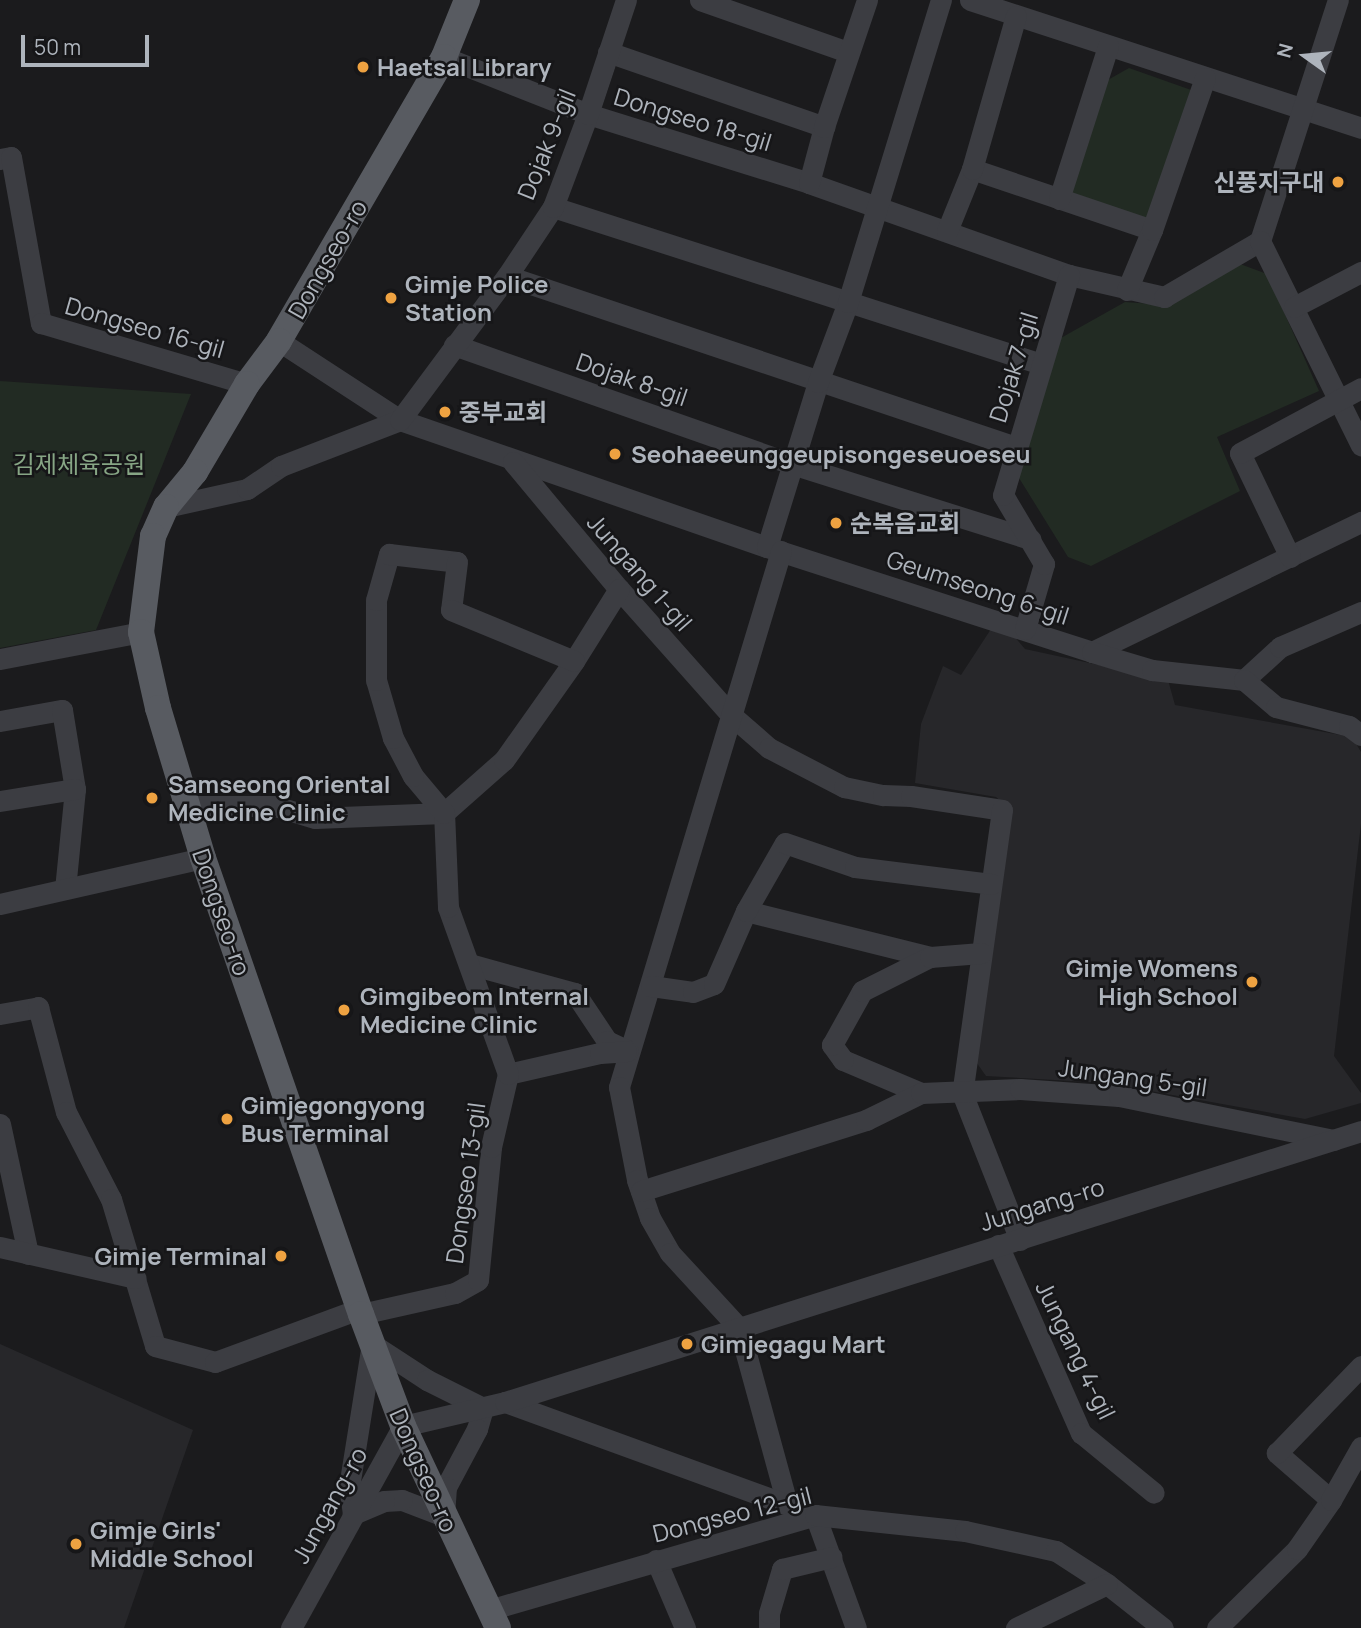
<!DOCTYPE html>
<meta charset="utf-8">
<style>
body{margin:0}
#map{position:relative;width:1361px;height:1628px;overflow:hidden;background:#1b1b1d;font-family:Manrope,"Noto Sans KR",sans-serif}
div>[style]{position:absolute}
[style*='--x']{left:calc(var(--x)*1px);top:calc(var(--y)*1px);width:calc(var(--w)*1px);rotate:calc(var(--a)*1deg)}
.built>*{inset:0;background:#27272a}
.green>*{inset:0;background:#222b23}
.minor>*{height:21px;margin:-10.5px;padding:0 10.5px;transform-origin:10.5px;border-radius:10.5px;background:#3c3d42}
.major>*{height:26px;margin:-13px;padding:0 13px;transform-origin:13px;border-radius:13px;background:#585b61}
.dots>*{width:19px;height:19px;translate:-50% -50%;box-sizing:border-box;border:4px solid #161618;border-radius:50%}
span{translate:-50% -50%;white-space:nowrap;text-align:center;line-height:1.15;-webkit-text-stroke:5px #161618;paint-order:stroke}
.poi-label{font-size:24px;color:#aeb4bc;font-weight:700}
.left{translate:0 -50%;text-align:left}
.right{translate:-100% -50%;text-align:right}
.street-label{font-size:24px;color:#aeb4bc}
.park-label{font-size:24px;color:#87a685}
.north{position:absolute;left:1270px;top:21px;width:70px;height:70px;-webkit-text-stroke:5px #161618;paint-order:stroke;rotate:285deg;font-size:19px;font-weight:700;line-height:28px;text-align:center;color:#aeb4bc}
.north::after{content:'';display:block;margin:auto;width:24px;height:32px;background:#aeb4bc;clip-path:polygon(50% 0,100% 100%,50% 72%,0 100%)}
.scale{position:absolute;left:21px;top:35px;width:128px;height:32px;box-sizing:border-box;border:4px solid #aeb4bc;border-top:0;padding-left:9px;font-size:21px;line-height:24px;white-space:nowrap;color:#aeb4bc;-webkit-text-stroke:5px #161618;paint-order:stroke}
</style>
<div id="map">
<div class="built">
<i style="clip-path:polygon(991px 629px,1013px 635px,1025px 649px,1168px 680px,1175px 705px,1352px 737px,1361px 752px,1361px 824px,1334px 1056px,1361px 1093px,1361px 1103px,1305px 1119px,1106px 1083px,986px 1076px,974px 1059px,1010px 810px,996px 797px,915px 783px,921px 724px,943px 666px,961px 675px)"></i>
<i style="clip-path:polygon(0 1344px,193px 1430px,124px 1628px,0 1628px)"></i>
</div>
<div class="green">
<i style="clip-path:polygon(1129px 68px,1194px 91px,1146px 220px,1070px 192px,1106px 81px)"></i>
<i style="clip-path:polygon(1240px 264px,1267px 274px,1319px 391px,1217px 437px,1240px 491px,1091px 566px,1068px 557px,1019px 478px,1059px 339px,1125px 302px,1166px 305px)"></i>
<i style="clip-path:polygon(0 381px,191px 394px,96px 630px,0 648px)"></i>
</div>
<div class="minor">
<i style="--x:700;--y:0;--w:157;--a:19.4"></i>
<i style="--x:970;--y:0;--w:411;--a:18.1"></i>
<i style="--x:608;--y:52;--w:229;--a:19.1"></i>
<i style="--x:444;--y:57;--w:155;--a:21.6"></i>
<i style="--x:588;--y:114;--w:232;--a:17.3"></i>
<i style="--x:809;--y:183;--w:276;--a:19.5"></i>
<i style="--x:1069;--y:275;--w:98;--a:13"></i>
<i style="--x:1164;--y:297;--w:111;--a:-30.3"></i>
<i style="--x:1260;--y:241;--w:253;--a:-72.1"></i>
<i style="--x:0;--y:159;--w:11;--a:-10"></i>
<i style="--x:11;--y:157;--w:169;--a:79.8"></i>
<i style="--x:41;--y:323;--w:215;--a:16.5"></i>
<i style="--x:972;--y:169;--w:190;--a:18.7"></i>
<i style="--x:809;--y:183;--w:58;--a:-75"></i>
<i style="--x:824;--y:127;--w:134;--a:-71.3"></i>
<i style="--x:1059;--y:199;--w:161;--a:-72.2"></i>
<i style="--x:553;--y:207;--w:513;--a:17.83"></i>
<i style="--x:947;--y:231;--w:67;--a:-68"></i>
<i style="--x:972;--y:169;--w:159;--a:-74"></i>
<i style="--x:1260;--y:241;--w:228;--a:63.7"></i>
<i style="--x:507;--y:276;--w:537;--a:18.57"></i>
<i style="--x:1127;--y:290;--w:65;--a:-67.4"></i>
<i style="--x:1152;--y:230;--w:161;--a:-70.8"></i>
<i style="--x:1294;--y:307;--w:76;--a:-27.6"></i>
<i style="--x:279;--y:341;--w:145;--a:33.1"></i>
<i style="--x:400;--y:420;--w:388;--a:19.1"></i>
<i style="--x:767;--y:547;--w:342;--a:17.9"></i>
<i style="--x:1092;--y:652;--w:299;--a:-25.8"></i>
<i style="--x:454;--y:345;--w:358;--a:19.4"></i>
<i style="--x:792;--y:464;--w:250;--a:17.5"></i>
<i style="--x:513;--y:462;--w:165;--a:50.2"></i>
<i style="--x:619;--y:589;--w:169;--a:48.4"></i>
<i style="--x:731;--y:715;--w:50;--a:41"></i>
<i style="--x:769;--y:748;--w:85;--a:27.5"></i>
<i style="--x:844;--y:787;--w:40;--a:12"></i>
<i style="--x:883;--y:795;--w:28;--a:2"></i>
<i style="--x:911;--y:796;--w:92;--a:8.7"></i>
<i style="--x:1002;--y:810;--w:286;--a:98"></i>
<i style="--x:962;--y:1093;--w:158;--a:68.5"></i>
<i style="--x:166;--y:507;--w:83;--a:-12.5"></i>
<i style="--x:247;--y:489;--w:41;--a:-34.1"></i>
<i style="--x:281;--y:466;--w:128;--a:-21.1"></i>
<i style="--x:400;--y:420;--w:179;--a:-53.4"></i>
<i style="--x:507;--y:276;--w:83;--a:-56.3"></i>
<i style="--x:553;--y:207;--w:99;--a:-69.4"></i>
<i style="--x:588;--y:114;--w:120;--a:-71.6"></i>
<i style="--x:767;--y:547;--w:173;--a:-72.8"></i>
<i style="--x:818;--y:382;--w:85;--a:-69.4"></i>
<i style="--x:848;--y:302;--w:316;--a:-72.9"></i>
<i style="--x:781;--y:551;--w:560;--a:106.82"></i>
<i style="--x:619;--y:1087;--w:95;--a:79"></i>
<i style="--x:637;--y:1180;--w:40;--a:71.1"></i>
<i style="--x:650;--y:1218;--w:40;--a:60.3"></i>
<i style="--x:670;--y:1253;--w:102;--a:47.4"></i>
<i style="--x:739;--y:1328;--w:182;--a:74.7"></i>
<i style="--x:1290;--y:557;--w:115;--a:-115.7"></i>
<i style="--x:1240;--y:453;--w:137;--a:-28.2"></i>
<i style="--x:1025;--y:629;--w:68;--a:-73.7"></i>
<i style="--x:1044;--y:564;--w:80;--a:-120.7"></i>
<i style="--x:1003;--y:495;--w:230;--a:-73.3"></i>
<i style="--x:1092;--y:652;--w:63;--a:16.7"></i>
<i style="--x:1152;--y:670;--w:93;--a:6.2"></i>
<i style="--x:0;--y:659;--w:144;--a:-10.8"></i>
<i style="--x:1244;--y:680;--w:49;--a:-42.5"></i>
<i style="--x:1280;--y:647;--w:88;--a:-23.4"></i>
<i style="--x:1244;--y:680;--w:42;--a:40.2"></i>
<i style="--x:1276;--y:707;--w:75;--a:14.6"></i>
<i style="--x:1349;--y:726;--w:15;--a:37"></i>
<i style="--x:0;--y:721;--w:63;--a:-10.1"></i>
<i style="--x:62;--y:710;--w:80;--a:80.7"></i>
<i style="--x:75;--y:789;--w:100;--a:95.7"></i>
<i style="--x:0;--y:801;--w:76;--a:-9.1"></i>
<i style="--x:188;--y:806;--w:87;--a:0"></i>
<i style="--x:275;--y:806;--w:42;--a:16.7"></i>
<i style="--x:315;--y:818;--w:129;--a:-2.2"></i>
<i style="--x:444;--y:813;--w:80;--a:-41.5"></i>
<i style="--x:504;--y:760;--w:121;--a:-54.7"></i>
<i style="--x:574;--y:661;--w:85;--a:-58"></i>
<i style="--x:0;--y:904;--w:208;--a:-12.8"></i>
<i style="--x:746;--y:911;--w:190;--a:14"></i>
<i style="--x:469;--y:964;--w:110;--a:15.3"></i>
<i style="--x:575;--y:993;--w:58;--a:56.3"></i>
<i style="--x:607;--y:1041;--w:23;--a:25"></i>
<i style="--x:651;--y:986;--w:42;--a:8.1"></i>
<i style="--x:693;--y:992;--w:22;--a:-21"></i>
<i style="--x:714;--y:984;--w:80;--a:-66.3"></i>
<i style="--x:746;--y:911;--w:78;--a:-60.2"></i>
<i style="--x:785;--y:843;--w:74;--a:18.9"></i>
<i style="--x:855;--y:867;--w:137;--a:7.1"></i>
<i style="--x:0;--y:1014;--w:39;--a:-10"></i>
<i style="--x:38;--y:1007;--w:109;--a:75.1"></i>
<i style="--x:66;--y:1112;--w:98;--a:62.7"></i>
<i style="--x:111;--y:1199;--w:153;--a:73.3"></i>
<i style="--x:155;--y:1346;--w:62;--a:14.9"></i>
<i style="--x:215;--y:1362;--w:153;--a:-20.2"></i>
<i style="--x:508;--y:1074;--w:94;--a:-12.9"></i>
<i style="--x:600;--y:1053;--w:26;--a:-4"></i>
<i style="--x:921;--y:1093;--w:85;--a:-157.1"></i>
<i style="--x:843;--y:1060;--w:19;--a:-126"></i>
<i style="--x:832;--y:1045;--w:62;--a:-60.9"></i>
<i style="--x:862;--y:991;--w:76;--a:-26.6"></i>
<i style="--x:930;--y:957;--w:51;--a:-4.5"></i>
<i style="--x:0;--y:1124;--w:133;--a:77.8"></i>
<i style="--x:641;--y:1191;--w:236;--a:-17.5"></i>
<i style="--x:866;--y:1120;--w:61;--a:-26.1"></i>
<i style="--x:921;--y:1093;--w:99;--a:-2.3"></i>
<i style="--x:1020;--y:1089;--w:99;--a:4"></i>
<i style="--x:1119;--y:1096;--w:219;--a:11.6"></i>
<i style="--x:998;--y:1245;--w:206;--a:66.2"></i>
<i style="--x:1081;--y:1433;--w:94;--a:39.4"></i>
<i style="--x:0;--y:1247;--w:139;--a:12.9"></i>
<i style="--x:361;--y:1314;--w:96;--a:-12.6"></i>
<i style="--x:455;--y:1293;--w:26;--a:-29"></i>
<i style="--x:478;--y:1280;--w:134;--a:-84.4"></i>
<i style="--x:491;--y:1147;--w:75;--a:-76.9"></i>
<i style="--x:508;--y:1074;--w:177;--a:-109.8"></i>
<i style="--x:448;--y:907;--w:94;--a:-92.4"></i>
<i style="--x:444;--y:813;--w:48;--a:-130"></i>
<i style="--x:413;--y:776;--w:43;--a:-117.8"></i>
<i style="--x:393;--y:738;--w:60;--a:-106.3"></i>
<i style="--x:376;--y:680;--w:80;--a:-90"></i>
<i style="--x:376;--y:600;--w:48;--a:-74.2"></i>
<i style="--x:389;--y:554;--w:68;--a:6.7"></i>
<i style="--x:457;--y:562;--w:48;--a:97.1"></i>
<i style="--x:451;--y:610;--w:133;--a:22.5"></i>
<i style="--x:372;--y:1344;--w:66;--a:33.2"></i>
<i style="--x:427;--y:1380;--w:63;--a:26.6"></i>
<i style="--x:483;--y:1408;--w:22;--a:106"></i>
<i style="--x:477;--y:1429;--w:66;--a:118.1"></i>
<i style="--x:446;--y:1487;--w:29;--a:94"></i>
<i style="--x:444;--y:1516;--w:45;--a:-159.1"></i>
<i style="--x:402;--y:1500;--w:18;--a:177"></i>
<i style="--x:384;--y:1501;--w:34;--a:157"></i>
<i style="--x:353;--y:1514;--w:27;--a:-98"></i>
<i style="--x:349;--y:1487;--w:145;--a:-80.9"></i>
<i style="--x:505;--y:1402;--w:311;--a:20"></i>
<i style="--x:1331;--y:1500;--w:72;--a:-139"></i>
<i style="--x:1277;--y:1453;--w:121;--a:-46"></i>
<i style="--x:815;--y:1515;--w:120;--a:70.1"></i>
<i style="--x:656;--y:1560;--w:74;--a:66.9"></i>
<i style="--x:489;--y:1610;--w:340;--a:-16.2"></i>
<i style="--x:815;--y:1515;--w:151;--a:6.1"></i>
<i style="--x:965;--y:1531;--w:93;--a:12.4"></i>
<i style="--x:1056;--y:1551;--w:61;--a:32.9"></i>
<i style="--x:1107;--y:1584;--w:71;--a:38.2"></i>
<i style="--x:291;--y:1628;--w:231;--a:-61"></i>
<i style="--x:403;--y:1426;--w:105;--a:-13.2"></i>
<i style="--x:505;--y:1402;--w:898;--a:-17.57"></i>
<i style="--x:769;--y:1628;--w:15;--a:-90"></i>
<i style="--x:769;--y:1613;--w:46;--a:-73.5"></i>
<i style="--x:782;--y:1569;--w:51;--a:-13.5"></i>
<i style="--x:1016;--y:1628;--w:101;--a:-25.8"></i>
<i style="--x:1217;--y:1628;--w:112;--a:-44.6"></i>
<i style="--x:1297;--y:1549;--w:60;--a:-55.2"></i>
<i style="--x:1331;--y:1500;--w:61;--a:-60.5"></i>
</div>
<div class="major">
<i style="--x:467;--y:0;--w:61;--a:112"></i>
<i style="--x:444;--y:57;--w:328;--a:120.2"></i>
<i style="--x:279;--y:341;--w:54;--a:126.7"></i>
<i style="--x:247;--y:384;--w:102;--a:120.6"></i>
<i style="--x:195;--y:472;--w:45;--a:129.6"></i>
<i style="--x:166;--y:507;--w:32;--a:114"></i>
<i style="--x:153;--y:536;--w:97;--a:97.1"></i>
<i style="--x:141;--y:632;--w:78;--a:77.4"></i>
<i style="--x:158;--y:708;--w:157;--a:73.3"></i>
<i style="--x:203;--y:858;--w:483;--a:70.9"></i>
<i style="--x:361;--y:1314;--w:120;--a:69.4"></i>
<i style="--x:403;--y:1426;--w:223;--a:64.8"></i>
</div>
<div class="dots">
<i style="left:363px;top:67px;background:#eea241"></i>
<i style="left:1338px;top:182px;background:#eea241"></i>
<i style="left:391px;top:298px;background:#eea241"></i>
<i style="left:445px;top:412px;background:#eea241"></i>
<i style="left:615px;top:454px;background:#eea241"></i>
<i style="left:836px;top:523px;background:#eea241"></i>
<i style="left:152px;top:798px;background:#eea241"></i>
<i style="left:1252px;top:982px;background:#eea241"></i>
<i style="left:344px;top:1010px;background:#eea241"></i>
<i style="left:227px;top:1119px;background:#eea241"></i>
<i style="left:281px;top:1256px;background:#eea241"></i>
<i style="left:687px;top:1344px;background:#eea241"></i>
<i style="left:76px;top:1544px;background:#eea241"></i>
</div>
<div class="poi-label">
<span class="left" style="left:377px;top:67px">Haetsal Library</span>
<span class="right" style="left:1324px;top:182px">신풍지구대</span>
<span class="left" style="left:405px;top:298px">Gimje Police<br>Station</span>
<span class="left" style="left:459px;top:412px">중부교회</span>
<span class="left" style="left:631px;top:454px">Seohaeeunggeupisongeseuoeseu</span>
<span class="left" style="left:850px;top:523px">순복음교회</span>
<span class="left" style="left:168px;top:798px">Samseong Oriental<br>Medicine Clinic</span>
<span class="right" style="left:1238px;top:982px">Gimje Womens<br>High School</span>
<span class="left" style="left:360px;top:1010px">Gimgibeom Internal<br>Medicine Clinic</span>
<span class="left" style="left:241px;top:1119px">Gimjegongyong<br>Bus Terminal</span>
<span class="right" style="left:267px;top:1256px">Gimje Terminal</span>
<span class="left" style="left:701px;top:1344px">Gimjegagu Mart</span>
<span class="left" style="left:90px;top:1544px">Gimje Girls'<br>Middle School</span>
</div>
<div class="street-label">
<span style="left:693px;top:119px;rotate:17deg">Dongseo 18-gil</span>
<span style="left:546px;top:144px;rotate:-68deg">Dojak 9-gil</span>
<span style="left:327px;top:259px;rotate:-60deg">Dongseo-ro</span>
<span style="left:145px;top:327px;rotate:16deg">Dongseo 16-gil</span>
<span style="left:1013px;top:367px;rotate:-73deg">Dojak 7-gil</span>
<span style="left:632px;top:379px;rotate:19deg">Dojak 8-gil</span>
<span style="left:640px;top:572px;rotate:49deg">Jungang 1-gil</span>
<span style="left:978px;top:587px;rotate:18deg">Geumseong 6-gil</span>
<span style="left:222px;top:912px;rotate:71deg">Dongseo-ro</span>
<span style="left:1133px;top:1077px;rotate:8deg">Jungang 5-gil</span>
<span style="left:465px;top:1183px;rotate:-82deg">Dongseo 13-gil</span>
<span style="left:1042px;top:1204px;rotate:-17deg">Jungang-ro</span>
<span style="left:1076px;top:1350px;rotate:64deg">Jungang 4-gil</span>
<span style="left:424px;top:1470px;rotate:66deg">Dongseo-ro</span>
<span style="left:329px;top:1505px;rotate:-61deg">Jungang-ro</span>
<span style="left:732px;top:1514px;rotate:-14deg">Dongseo 12-gil</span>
</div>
<div class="park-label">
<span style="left:79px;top:464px">김제체육공원</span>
</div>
<div class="north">N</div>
<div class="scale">50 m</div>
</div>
